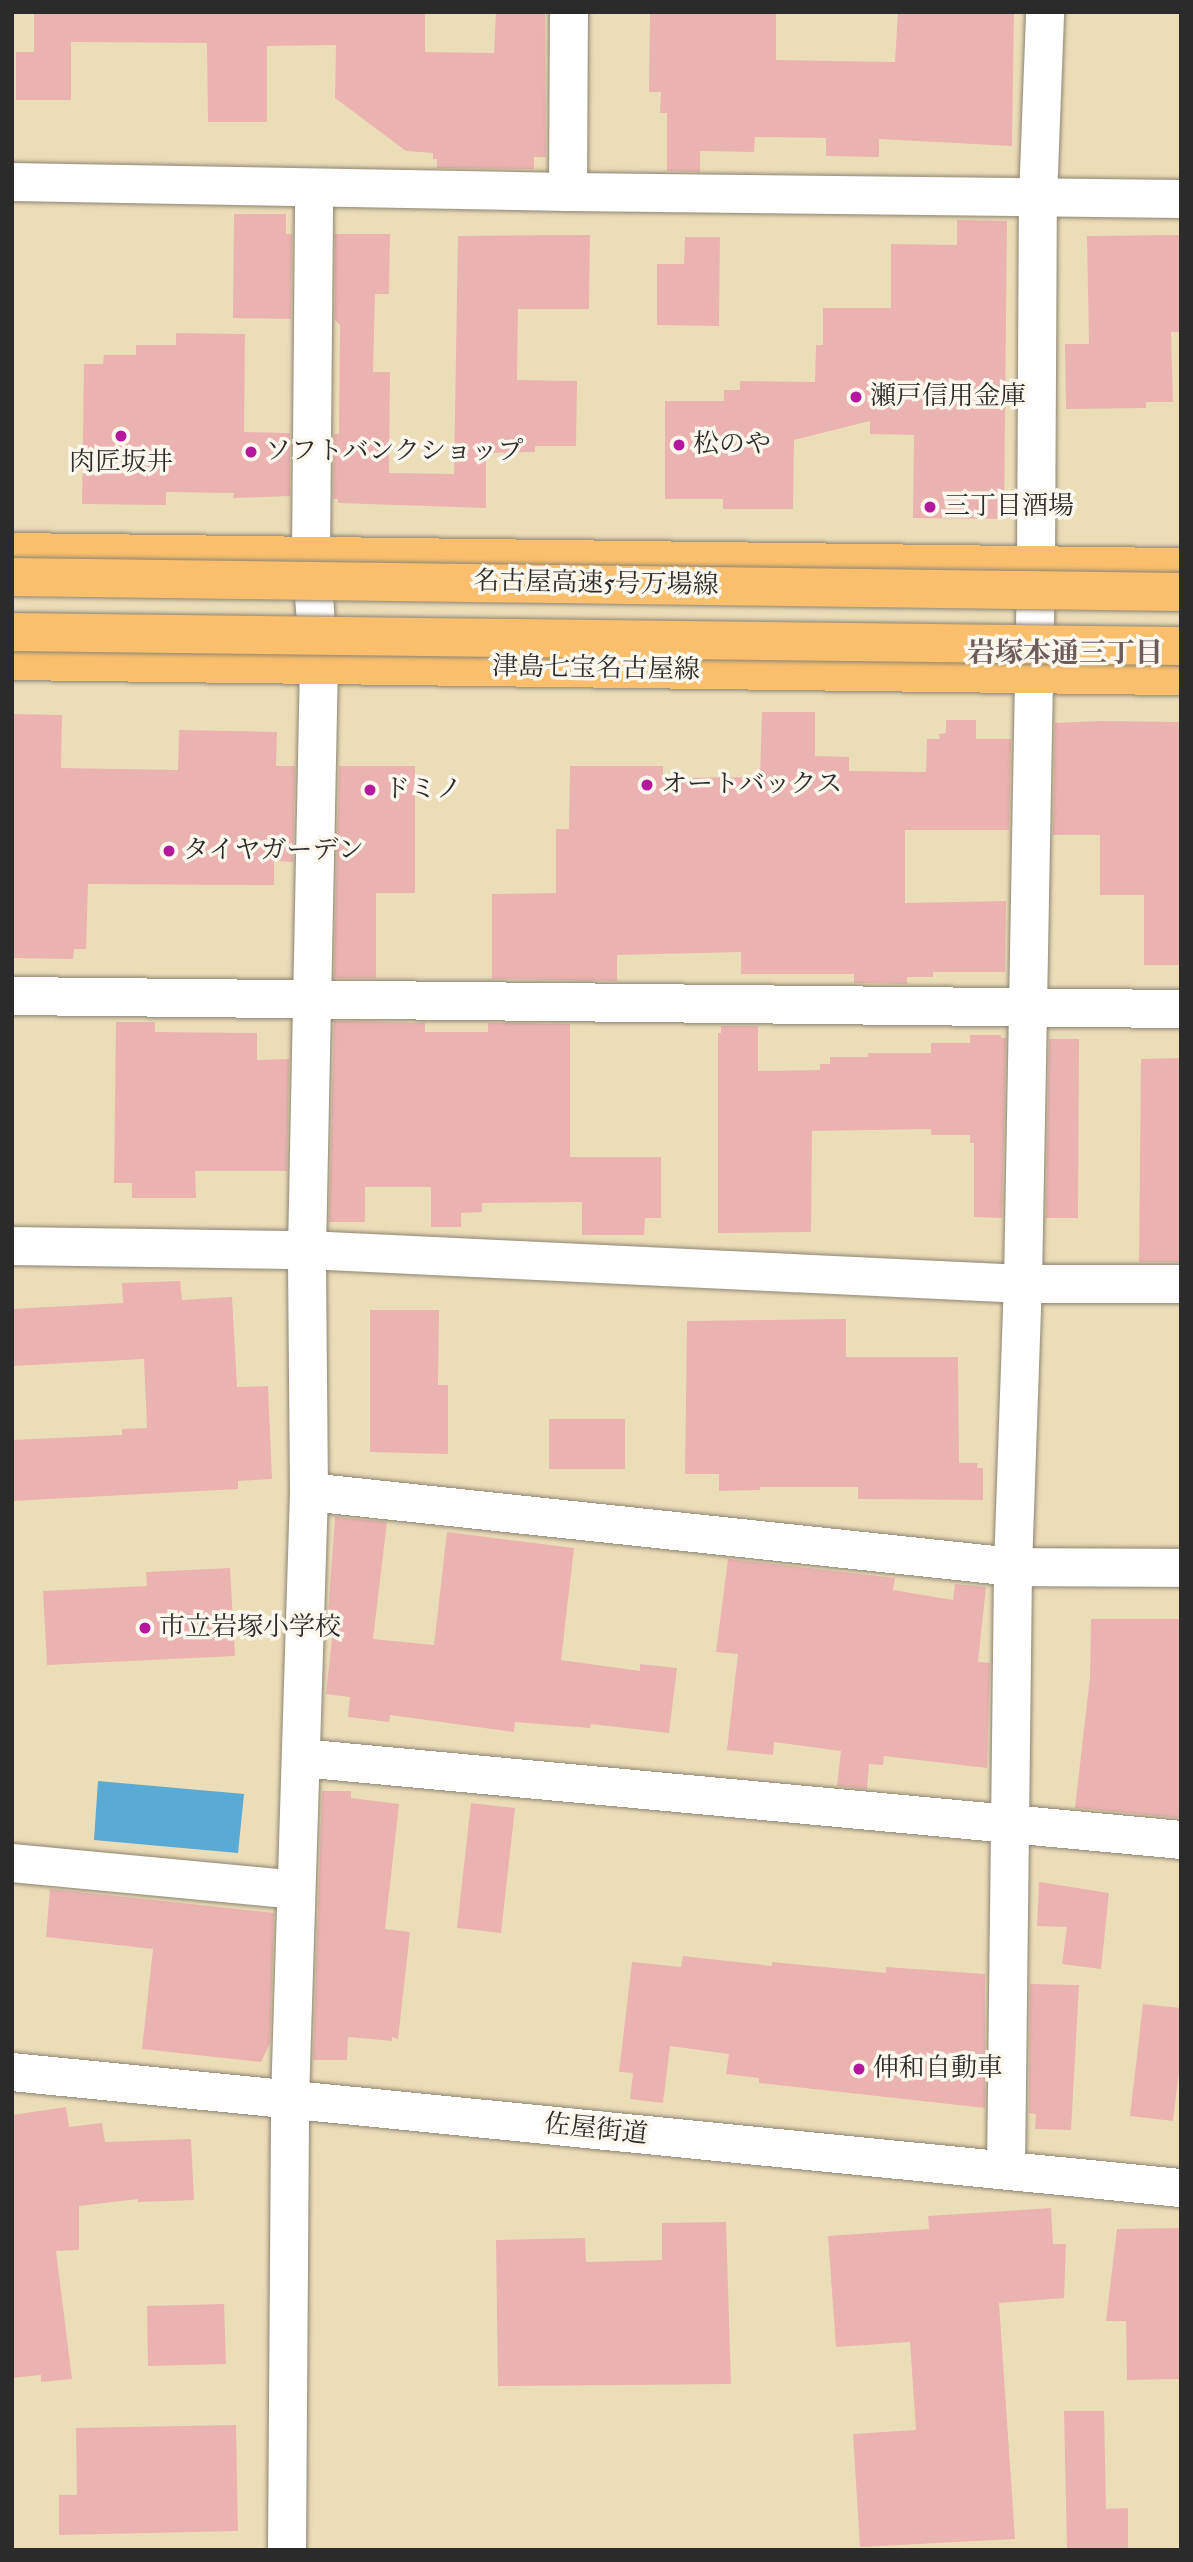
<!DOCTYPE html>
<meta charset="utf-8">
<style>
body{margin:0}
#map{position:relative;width:1193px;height:2562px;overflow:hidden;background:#ecddb9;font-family:"IM FELL Double Pica","Noto Serif JP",serif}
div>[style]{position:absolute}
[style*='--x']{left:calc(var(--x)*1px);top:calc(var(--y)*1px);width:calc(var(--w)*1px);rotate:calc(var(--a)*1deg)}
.water>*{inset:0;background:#59aad4}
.building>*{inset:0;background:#ebb3b0}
.roads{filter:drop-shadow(0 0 2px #8c8472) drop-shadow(0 0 2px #8c8472)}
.minor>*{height:38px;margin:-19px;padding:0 19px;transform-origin:19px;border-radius:19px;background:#fff}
.major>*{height:38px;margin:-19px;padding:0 19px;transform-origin:19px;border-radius:19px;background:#f9bf6d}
.bridges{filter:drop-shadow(0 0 2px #8c8472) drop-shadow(0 0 2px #8c8472)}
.highway-bridge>*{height:38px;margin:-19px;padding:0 19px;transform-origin:19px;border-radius:19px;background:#f9bf6d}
.dots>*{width:19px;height:19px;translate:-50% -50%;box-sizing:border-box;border:4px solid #fbf7ec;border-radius:50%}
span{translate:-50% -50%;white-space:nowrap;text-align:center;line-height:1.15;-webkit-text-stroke:7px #fbf7ec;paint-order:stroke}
.poi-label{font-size:26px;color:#2b2b2b}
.left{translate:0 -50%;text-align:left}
.street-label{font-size:26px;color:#2b2b2b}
.neighbourhood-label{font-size:28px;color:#6e5b5a;font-weight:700}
.frame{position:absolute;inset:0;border:14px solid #2b2b2b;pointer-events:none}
</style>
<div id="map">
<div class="water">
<i style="clip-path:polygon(98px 1781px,244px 1794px,238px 1853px,94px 1840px)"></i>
</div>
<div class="building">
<i style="clip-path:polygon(34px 12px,425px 12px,425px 52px,494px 53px,496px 12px,545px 12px,546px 157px,534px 157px,534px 169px,437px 168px,437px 159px,433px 159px,433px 153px,406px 151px,335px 98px,336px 45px,267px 46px,267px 122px,208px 122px,207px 43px,71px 42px,71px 100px,16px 100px,16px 52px,34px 52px)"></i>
<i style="clip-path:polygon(650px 12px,776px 12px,776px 60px,895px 62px,898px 12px,1014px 12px,1012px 146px,879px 139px,879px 157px,826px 156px,826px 138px,755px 137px,754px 152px,700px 151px,700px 172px,667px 171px,667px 113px,660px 113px,661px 92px,649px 92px)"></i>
<i style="clip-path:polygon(234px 214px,286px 214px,286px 234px,292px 234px,291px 319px,233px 318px)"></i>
<i style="clip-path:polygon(957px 220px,1007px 221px,1004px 519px,913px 518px,914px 435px,870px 434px,870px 421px,794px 440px,793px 509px,723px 509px,723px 499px,665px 499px,665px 401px,724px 401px,724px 390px,740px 390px,740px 381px,815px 382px,816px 345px,823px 345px,823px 308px,891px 308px,891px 244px,957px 245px)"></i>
<i style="clip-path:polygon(335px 234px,390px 234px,389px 294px,375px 294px,373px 372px,390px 372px,389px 473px,454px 474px,458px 236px,590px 235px,589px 309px,518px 309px,517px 380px,577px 381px,576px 446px,535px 446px,535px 452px,486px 453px,486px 508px,338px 503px,338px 499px,333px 499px,334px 434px,339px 434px,340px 325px,335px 320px)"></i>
<i style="clip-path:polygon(1181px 235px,1181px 332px,1171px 332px,1173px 402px,1146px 402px,1146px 408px,1066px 409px,1065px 344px,1089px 344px,1087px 236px)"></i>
<i style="clip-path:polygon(685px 237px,720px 237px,719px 326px,657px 325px,657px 264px,684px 264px)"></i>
<i style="clip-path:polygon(176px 333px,245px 334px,244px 432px,290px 433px,290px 496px,233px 498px,234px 493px,166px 492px,166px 505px,82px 504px,84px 364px,103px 364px,104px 355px,136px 355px,136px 345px,176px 345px)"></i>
<i style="clip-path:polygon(762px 712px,815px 712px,815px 756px,849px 757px,849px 771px,926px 772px,927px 739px,940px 739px,939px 734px,946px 733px,946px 720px,976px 720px,976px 739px,1011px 739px,1009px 830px,905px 830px,905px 903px,1006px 901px,1005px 972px,933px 972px,933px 977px,907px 977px,907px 984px,854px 983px,854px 974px,741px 974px,741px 952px,617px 955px,617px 981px,492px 979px,492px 894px,556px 893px,556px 829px,569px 829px,570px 766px,663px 766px,663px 778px,760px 777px)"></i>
<i style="clip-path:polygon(12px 714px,62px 715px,61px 768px,178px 770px,179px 730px,277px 732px,276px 766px,295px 766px,293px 862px,274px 861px,274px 885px,88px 884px,86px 949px,74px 949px,73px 959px,12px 958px)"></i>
<i style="clip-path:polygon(1100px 721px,1181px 722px,1181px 965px,1144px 965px,1144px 895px,1100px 895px,1100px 835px,1053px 835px,1055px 723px)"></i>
<i style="clip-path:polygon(339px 766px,415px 766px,415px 893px,376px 893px,376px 978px,334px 978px)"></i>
<i style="clip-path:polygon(334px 1021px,425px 1023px,425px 1032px,488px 1032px,488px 1023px,570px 1024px,570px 1157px,661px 1157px,661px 1218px,645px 1218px,644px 1235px,582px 1235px,582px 1202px,482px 1203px,482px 1212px,461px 1213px,461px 1227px,431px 1227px,431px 1187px,365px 1187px,365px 1222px,329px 1222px)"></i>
<i style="clip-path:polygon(116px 1022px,155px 1022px,155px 1032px,257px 1033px,257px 1060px,289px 1059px,287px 1171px,195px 1171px,196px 1198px,132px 1198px,132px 1183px,114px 1183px)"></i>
<i style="clip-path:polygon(721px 1026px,758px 1026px,758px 1071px,820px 1070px,820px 1064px,830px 1064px,830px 1057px,868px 1057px,868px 1053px,931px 1053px,931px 1043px,970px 1043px,970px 1035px,1001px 1035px,1001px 1038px,1006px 1038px,1002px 1218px,974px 1217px,974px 1143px,970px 1143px,970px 1135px,931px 1135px,931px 1129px,812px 1131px,811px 1232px,718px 1233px,718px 1033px,721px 1033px)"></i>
<i style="clip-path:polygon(1049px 1039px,1079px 1039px,1078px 1218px,1046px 1218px)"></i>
<i style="clip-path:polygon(1181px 1058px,1181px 1262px,1139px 1262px,1141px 1059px)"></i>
<i style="clip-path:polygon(180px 1281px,182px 1300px,232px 1297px,237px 1387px,268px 1386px,272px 1479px,238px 1481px,238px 1489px,12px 1501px,12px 1440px,122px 1435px,122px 1429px,147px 1428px,144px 1359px,12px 1366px,12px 1309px,123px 1303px,122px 1283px)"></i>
<i style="clip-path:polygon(370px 1310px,439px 1310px,438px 1385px,448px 1385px,448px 1454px,370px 1452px)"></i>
<i style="clip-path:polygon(846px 1319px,846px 1357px,958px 1357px,959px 1463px,978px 1463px,977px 1468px,983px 1468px,983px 1500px,858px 1499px,858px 1487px,760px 1487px,760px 1490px,719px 1491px,719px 1474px,685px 1474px,687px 1321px)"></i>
<i style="clip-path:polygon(549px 1419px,625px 1419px,625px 1469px,549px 1469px)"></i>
<i style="clip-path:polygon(335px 1517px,387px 1522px,373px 1639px,434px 1645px,447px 1532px,574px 1548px,561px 1660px,640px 1671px,640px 1664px,677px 1668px,669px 1733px,591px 1724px,590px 1728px,515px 1722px,514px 1732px,390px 1715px,389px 1722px,348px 1717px,350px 1697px,326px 1694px,333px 1629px,327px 1628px)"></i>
<i style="clip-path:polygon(728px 1559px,895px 1578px,893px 1590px,953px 1600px,955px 1584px,986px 1587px,978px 1662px,990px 1663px,987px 1768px,884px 1756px,883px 1765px,869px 1764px,867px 1789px,837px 1786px,841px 1751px,774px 1742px,773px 1755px,727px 1750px,738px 1654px,716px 1652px)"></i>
<i style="clip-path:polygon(230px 1568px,235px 1656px,47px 1665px,43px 1591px,147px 1586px,146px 1572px)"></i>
<i style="clip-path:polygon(1091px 1619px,1181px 1619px,1181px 1818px,1075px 1808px,1090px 1677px)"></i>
<i style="clip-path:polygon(322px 1791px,351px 1791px,351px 1798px,399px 1804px,385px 1929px,410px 1932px,398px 2039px,392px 2037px,392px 2041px,348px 2037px,347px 2060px,313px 2060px)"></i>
<i style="clip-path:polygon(471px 1803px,515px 1808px,501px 1933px,457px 1928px)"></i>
<i style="clip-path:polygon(1039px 1882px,1109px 1893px,1101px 1969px,1062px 1964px,1067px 1927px,1037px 1926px)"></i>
<i style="clip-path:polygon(50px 1889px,274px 1913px,270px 2043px,261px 2062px,142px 2049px,153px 1949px,46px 1937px)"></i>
<i style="clip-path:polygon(683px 1956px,772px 1966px,772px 1962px,886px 1973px,886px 1967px,985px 1974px,985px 2108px,759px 2083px,759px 2078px,726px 2074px,729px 2054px,670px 2046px,663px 2103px,630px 2099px,633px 2073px,619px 2072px,632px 1962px,681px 1967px)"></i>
<i style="clip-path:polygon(1030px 1984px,1079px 1985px,1071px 2130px,1035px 2129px,1036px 2114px,1029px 2113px)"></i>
<i style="clip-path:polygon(1143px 2004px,1181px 2008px,1181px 2055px,1173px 2121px,1130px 2116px)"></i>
<i style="clip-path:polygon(66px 2107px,69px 2127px,102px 2123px,105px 2142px,191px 2139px,194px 2200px,138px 2202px,138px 2199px,79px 2206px,79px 2250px,56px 2251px,72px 2379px,41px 2382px,41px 2375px,12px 2378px,12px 2115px)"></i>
<i style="clip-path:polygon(1051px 2208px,1053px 2244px,1066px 2244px,1064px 2298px,999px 2303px,1015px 2539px,860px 2547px,853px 2434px,916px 2430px,910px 2342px,836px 2347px,828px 2236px,929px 2229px,928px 2216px)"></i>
<i style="clip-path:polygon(726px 2222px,731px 2384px,498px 2386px,496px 2240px,585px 2238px,586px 2262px,662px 2260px,662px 2223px)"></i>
<i style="clip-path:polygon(1180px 2228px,1181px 2379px,1127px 2380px,1126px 2321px,1106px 2321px,1117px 2229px)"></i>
<i style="clip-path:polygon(224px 2304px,226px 2364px,148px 2366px,147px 2306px)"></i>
<i style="clip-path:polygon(1064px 2411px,1104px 2411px,1106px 2509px,1128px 2508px,1128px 2550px,1067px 2550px)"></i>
<i style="clip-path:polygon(236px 2425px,238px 2531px,59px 2535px,59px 2495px,77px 2495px,76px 2428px)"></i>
</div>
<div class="roads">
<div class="minor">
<i style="--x:12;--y:182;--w:556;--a:1.03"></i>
<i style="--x:568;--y:192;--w:613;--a:0.65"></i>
<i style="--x:568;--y:192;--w:180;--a:-89.7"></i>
<i style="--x:12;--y:996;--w:1169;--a:0.64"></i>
<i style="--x:12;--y:1246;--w:295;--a:0.8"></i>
<i style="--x:307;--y:1250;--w:717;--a:2.72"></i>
<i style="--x:1023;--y:1284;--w:158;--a:0"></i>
<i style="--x:309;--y:1492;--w:708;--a:6.08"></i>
<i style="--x:1013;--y:1567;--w:168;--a:0.3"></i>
<i style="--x:301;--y:1758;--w:884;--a:5.32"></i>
<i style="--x:12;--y:1863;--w:284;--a:5.4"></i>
<i style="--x:12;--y:2072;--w:1175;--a:5.67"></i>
<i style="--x:1006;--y:2170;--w:603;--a:-89.33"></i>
<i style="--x:1013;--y:1567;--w:283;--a:-88"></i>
<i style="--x:1023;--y:1284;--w:719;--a:-88.96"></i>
<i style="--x:1036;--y:565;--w:367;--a:-89.7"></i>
<i style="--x:1038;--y:198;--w:186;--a:-87.8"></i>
<i style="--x:287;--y:2550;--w:450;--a:-89.6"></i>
<i style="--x:290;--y:2100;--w:608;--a:-88.21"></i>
<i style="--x:309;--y:1492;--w:242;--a:-90.5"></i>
<i style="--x:307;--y:1250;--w:586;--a:-88.83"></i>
<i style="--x:319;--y:664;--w:109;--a:-94.2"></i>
<i style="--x:311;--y:555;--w:367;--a:-89.5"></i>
</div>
<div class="major">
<i style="--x:12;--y:552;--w:1169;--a:0.74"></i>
<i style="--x:12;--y:661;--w:1169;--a:0.74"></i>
</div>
</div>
<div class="bridges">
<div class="highway-bridge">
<i style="--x:12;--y:577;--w:1169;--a:0.74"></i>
<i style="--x:12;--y:632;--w:1169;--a:0.69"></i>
</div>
</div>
<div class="dots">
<i style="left:856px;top:397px;background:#b5179e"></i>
<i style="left:121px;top:436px;background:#b5179e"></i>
<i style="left:679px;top:445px;background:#b5179e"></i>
<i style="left:251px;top:452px;background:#b5179e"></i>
<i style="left:930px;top:507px;background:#b5179e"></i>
<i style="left:647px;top:785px;background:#b5179e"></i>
<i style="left:370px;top:790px;background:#b5179e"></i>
<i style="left:169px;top:851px;background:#b5179e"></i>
<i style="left:145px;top:1628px;background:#b5179e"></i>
<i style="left:859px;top:2069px;background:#b5179e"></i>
</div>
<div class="poi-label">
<span class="left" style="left:870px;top:397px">瀬戸信用金庫</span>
<span class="left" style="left:693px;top:445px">松のや</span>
<span class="left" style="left:265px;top:452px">ソフトバンクショップ</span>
<span style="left:121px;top:463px">肉匠坂井</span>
<span class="left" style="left:944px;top:507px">三丁目酒場</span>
<span class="left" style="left:661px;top:785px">オートバックス</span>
<span class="left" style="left:384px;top:790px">ドミノ</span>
<span class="left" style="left:183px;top:851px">タイヤガーデン</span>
<span class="left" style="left:159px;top:1628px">市立岩塚小学校</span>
<span class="left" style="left:873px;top:2069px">伸和自動車</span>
</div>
<div class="street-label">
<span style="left:596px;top:584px;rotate:1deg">名古屋高速5号万場線</span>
<span style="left:596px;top:669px;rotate:1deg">津島七宝名古屋線</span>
<span style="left:596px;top:2130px;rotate:6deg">佐屋街道</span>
</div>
<div class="neighbourhood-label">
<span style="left:1065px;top:654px">岩塚本通三丁目</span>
</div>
<div class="frame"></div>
</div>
